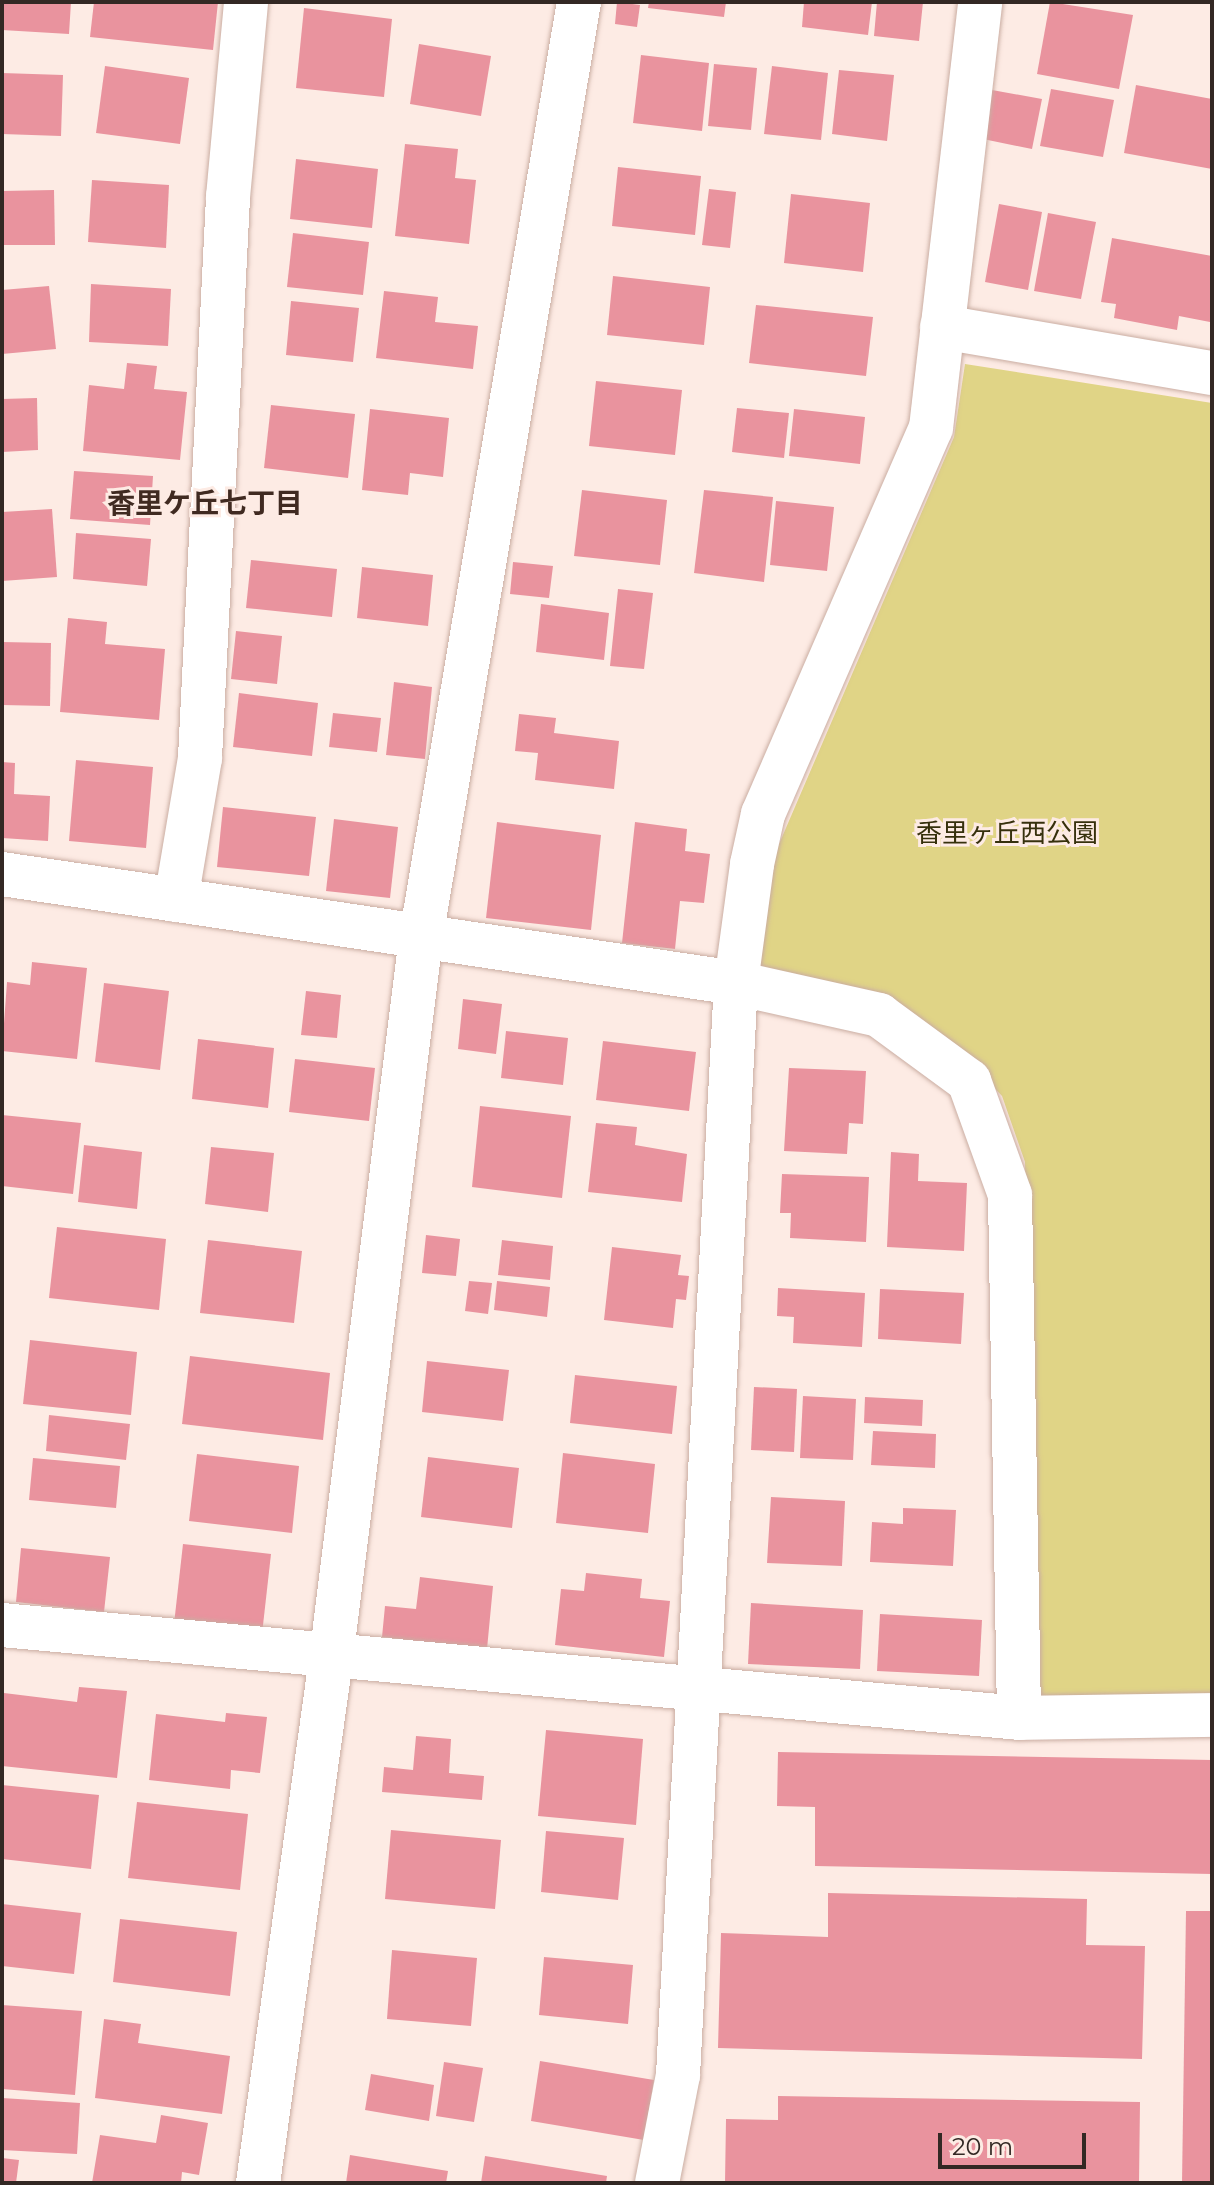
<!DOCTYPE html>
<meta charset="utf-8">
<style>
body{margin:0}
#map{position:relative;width:1214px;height:2185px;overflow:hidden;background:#fdebe4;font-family:Montserrat,"Noto Sans JP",sans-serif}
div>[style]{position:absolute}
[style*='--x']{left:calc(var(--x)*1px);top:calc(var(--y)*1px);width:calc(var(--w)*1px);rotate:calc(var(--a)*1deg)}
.green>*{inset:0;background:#e0d486}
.building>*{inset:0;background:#e9939e}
.roads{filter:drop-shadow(0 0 2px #caada2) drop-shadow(0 0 2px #caada2)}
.street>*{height:44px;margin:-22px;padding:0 22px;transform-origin:22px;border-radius:22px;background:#fff}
span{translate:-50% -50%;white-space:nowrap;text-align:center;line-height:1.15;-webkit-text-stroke:6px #fdebe4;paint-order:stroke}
.park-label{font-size:26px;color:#36300c}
.neighbourhood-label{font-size:28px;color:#402a21;font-weight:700}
.frame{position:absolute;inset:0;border:4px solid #332824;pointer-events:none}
.scale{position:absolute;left:938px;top:2133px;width:148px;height:36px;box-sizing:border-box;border:4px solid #332824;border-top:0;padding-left:10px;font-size:24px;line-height:28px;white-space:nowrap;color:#332824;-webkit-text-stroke:6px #fdebe4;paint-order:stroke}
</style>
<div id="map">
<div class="green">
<i style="clip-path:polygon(965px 364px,1212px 403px,1212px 1696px,1034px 1696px,1025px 1162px,1002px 1096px,945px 1036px,752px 973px,764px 879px,954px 437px)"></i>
</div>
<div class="building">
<i style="clip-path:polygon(2px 2px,71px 2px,69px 34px,2px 30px)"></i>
<i style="clip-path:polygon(94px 2px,218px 2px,213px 50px,90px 37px)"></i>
<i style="clip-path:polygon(617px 2px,640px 5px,637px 27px,615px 24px)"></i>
<i style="clip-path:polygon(649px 2px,726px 2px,724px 17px,648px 8px)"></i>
<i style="clip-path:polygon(804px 2px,872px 2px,868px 35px,802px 27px)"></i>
<i style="clip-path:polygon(877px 2px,923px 2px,919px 41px,874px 36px)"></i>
<i style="clip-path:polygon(1050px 2px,1133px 15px,1119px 89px,1037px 74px)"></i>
<i style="clip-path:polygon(304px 8px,392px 19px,384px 97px,296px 88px)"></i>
<i style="clip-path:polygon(419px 44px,491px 56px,481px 116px,410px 104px)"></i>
<i style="clip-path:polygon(641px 55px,709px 63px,702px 131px,633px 123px)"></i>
<i style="clip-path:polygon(714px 64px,757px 68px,751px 130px,708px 126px)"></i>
<i style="clip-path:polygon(105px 66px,189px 78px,180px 144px,96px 133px)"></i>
<i style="clip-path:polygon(772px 66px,828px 73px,821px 140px,764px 134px)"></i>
<i style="clip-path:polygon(839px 70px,894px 75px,887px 141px,832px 134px)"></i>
<i style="clip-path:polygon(2px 73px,63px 75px,61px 136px,2px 134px)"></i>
<i style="clip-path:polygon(1136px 85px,1212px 99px,1212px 169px,1124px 153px)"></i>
<i style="clip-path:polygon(1051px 89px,1114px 100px,1103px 157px,1040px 146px)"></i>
<i style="clip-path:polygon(992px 90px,1042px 99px,1032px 149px,983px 139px)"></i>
<i style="clip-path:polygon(405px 144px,458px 149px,455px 178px,476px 180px,469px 244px,395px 236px)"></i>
<i style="clip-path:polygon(296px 159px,378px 169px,372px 228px,290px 219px)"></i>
<i style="clip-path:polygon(618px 167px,701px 176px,695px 235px,612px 226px)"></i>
<i style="clip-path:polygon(92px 180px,169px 185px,166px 248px,88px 242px)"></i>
<i style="clip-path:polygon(709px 189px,736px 192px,730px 248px,702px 245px)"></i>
<i style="clip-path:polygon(54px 190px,55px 245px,2px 245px,2px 191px)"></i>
<i style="clip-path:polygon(791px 194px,870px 203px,863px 272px,784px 263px)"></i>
<i style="clip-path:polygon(999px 204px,1042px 212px,1028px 290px,985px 282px)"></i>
<i style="clip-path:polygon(1048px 213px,1096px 222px,1081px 299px,1034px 291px)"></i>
<i style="clip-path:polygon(293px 233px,369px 242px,363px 295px,287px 287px)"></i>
<i style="clip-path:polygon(1112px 238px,1212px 256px,1210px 322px,1179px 316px,1177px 330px,1114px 318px,1116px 304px,1101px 302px)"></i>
<i style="clip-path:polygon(613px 276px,710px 287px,704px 345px,607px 335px)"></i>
<i style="clip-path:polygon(91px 284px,171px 289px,168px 346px,89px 342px)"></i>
<i style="clip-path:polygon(49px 286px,56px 349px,2px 354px,2px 290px)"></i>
<i style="clip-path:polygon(384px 291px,438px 297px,435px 322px,478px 326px,473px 369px,376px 358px)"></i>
<i style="clip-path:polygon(291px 301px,359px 308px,353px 362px,286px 355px)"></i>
<i style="clip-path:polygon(756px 305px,873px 317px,866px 376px,749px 363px)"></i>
<i style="clip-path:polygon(127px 363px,157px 366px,154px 389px,187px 392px,180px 460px,83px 451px,89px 385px,124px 389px)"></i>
<i style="clip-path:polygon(596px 381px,682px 390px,675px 455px,589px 446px)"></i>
<i style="clip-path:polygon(37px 398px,38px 450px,2px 452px,2px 399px)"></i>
<i style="clip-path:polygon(271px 405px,355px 414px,348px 478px,264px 468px)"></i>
<i style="clip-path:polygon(737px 408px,789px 413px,784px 458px,732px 452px)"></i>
<i style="clip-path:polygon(370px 409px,449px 418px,443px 477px,410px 473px,408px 495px,362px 490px)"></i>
<i style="clip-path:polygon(794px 409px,865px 417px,860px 464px,789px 456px)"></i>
<i style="clip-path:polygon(74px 471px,153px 476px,150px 525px,70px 519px)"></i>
<i style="clip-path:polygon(582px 490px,667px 500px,660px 565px,574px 556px)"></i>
<i style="clip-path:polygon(704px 490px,773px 497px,764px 582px,694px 573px)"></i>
<i style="clip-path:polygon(776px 501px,834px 507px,827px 571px,770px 565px)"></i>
<i style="clip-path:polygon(52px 509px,57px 577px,2px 581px,2px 512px)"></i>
<i style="clip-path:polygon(76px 533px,151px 539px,147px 586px,73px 579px)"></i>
<i style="clip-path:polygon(251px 560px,337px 569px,332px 617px,246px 608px)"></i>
<i style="clip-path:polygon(513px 562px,553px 566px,549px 598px,510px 594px)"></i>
<i style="clip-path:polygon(362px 567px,433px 575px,428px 626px,357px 618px)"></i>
<i style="clip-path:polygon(618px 589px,653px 593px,644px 669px,610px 666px)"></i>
<i style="clip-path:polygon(541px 604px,609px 613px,604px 660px,536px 652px)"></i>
<i style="clip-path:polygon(68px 618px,107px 622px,105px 644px,165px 649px,159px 720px,60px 712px)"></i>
<i style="clip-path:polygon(236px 631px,282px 636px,277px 684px,231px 679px)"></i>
<i style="clip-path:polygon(2px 642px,51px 643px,50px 706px,2px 705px)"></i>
<i style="clip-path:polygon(394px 682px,432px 687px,425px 759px,386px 755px)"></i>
<i style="clip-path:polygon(239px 693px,318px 703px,312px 756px,233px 747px)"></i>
<i style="clip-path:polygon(333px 713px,381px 718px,377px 752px,329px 747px)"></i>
<i style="clip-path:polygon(519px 714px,556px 718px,554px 733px,619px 741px,614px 789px,535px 780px,538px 753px,515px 751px)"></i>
<i style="clip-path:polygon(76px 760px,153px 767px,146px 848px,69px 841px)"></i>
<i style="clip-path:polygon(2px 762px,15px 763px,14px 794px,50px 796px,48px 841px,2px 838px)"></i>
<i style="clip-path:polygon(223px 807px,316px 817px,309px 876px,217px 867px)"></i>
<i style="clip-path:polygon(334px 819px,398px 827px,390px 898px,326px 891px)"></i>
<i style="clip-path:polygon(497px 822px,601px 835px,591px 930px,486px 918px)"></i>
<i style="clip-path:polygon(635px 822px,687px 829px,685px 851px,710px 854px,704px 903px,680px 901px,675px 949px,622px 943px)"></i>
<i style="clip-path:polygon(32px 962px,87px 968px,77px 1059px,2px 1051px,7px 982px,30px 985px)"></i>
<i style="clip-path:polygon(104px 983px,169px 991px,160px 1070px,95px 1062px)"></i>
<i style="clip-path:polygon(306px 991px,341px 995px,337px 1038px,301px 1035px)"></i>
<i style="clip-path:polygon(463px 999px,502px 1004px,496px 1054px,458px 1049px)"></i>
<i style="clip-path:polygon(506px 1031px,568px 1038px,563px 1085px,501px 1078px)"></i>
<i style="clip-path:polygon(198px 1039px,274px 1048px,268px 1108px,192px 1099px)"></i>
<i style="clip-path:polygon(603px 1041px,696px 1052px,689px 1111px,596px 1100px)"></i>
<i style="clip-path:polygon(295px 1059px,375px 1068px,369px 1121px,289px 1112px)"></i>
<i style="clip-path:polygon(789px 1068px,866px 1071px,863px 1124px,849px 1123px,847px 1154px,784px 1151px)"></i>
<i style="clip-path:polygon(480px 1106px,571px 1116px,562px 1198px,472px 1187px)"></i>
<i style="clip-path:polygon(2px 1115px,81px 1123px,73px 1194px,2px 1186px)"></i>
<i style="clip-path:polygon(596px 1123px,637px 1127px,635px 1145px,687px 1154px,682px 1202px,588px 1192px)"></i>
<i style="clip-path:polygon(84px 1145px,142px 1152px,137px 1209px,78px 1202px)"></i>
<i style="clip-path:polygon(211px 1147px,274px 1153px,268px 1212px,205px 1204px)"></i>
<i style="clip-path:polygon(891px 1152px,919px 1154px,918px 1181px,967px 1183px,964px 1251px,887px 1247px)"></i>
<i style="clip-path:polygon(782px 1174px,869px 1177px,866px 1242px,790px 1238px,791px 1213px,780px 1213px)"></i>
<i style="clip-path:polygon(57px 1227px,166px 1239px,159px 1310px,49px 1298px)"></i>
<i style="clip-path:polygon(426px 1235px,460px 1239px,456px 1276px,422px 1273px)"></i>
<i style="clip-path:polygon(208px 1240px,302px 1251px,294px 1323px,200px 1313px)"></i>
<i style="clip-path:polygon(502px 1240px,553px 1246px,550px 1280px,498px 1275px)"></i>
<i style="clip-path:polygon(612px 1247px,681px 1255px,678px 1275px,689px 1276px,686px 1300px,676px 1299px,673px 1328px,604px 1320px)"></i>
<i style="clip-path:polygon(469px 1281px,492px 1283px,488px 1314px,465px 1311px)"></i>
<i style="clip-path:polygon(497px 1281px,550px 1287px,547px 1317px,494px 1310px)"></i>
<i style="clip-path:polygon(778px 1288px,865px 1293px,862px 1347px,793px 1343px,794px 1317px,777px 1316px)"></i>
<i style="clip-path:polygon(880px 1289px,964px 1293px,961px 1344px,878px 1339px)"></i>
<i style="clip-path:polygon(30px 1340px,137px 1352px,131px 1415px,23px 1404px)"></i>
<i style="clip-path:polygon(190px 1356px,330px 1373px,323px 1440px,182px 1424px)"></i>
<i style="clip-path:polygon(427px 1361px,509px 1370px,503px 1421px,422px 1412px)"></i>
<i style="clip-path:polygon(575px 1375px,677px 1386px,672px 1434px,570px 1423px)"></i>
<i style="clip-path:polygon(754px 1387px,797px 1389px,794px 1452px,751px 1450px)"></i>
<i style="clip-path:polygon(803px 1396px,856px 1399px,853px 1460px,800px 1458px)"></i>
<i style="clip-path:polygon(865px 1397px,923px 1400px,922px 1426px,864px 1423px)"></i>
<i style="clip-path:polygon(49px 1415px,130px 1424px,126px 1460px,46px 1451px)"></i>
<i style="clip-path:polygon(873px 1431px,936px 1434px,935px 1468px,871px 1465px)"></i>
<i style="clip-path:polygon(563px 1453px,655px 1464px,648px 1533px,556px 1523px)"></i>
<i style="clip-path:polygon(197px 1454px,299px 1466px,292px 1533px,189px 1521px)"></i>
<i style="clip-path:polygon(428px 1457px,519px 1468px,512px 1528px,421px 1517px)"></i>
<i style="clip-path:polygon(33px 1458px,120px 1466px,116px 1508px,29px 1500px)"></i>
<i style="clip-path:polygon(771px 1497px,845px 1501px,842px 1566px,767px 1563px)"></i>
<i style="clip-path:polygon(903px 1508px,956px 1510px,953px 1566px,870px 1562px,872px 1522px,903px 1524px)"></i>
<i style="clip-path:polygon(183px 1544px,271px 1554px,262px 1634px,174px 1624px)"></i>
<i style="clip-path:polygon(21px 1548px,110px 1557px,104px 1612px,16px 1602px)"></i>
<i style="clip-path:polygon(586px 1573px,642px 1579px,640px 1598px,670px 1601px,664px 1657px,555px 1645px,561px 1589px,584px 1591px)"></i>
<i style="clip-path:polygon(420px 1577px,493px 1586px,487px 1649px,382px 1637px,385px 1606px,416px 1609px)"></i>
<i style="clip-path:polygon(751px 1603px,863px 1610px,860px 1669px,748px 1664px)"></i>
<i style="clip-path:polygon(880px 1614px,982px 1620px,979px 1676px,877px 1671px)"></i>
<i style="clip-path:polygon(79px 1687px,127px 1691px,117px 1778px,2px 1766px,4px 1693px,77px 1702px)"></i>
<i style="clip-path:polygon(226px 1713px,267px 1717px,260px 1773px,231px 1770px,230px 1789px,149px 1780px,156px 1714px,225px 1722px)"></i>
<i style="clip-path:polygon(546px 1730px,643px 1739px,636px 1825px,538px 1816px)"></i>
<i style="clip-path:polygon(416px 1736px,451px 1739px,449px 1773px,484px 1776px,482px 1800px,382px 1792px,384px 1767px,413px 1770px)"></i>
<i style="clip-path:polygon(778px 1752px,1212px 1760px,1212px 1874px,815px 1866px,815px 1807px,777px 1806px)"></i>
<i style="clip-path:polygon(2px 1785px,99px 1795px,91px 1869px,2px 1859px)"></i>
<i style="clip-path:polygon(137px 1802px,248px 1814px,240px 1890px,128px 1878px)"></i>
<i style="clip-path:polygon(391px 1830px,501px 1840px,495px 1909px,385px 1899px)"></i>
<i style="clip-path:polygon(546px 1831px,624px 1838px,618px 1900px,541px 1892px)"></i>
<i style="clip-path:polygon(828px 1893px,1087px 1899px,1086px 1945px,1145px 1946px,1142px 2059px,718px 2048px,721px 1933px,828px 1937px)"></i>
<i style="clip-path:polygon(2px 1904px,81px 1913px,74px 1974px,2px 1966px)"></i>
<i style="clip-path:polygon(1186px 1911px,1212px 1911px,1212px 2183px,1182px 2183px)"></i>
<i style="clip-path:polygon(120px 1919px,237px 1932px,230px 1996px,113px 1982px)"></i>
<i style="clip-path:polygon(392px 1950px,477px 1958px,471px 2026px,387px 2019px)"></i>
<i style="clip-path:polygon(544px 1957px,633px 1965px,628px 2024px,539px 2015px)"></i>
<i style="clip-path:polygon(2px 2005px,82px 2011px,75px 2095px,2px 2089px)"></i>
<i style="clip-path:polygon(104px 2019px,141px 2024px,138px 2043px,230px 2056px,222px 2114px,95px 2098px)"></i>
<i style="clip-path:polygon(540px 2061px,654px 2080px,644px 2140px,531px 2121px)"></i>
<i style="clip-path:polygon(444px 2062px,483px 2068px,474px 2122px,436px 2116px)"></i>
<i style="clip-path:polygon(371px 2074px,434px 2085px,429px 2121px,365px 2110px)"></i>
<i style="clip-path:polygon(778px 2096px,1140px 2102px,1139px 2183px,725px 2183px,726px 2119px,778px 2120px)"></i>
<i style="clip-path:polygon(2px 2098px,80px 2103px,77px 2154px,2px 2150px)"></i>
<i style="clip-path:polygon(161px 2115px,208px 2123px,199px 2175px,182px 2172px,181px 2183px,92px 2183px,100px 2135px,156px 2143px)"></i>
<i style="clip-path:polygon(350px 2155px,448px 2171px,446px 2183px,346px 2183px)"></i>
<i style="clip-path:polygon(485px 2156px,607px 2176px,606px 2183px,481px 2183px)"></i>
<i style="clip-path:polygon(2px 2158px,19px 2160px,16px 2183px,2px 2183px)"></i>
</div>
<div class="roads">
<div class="street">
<i style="--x:942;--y:327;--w:274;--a:9.7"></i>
<i style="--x:2;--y:874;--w:742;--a:8.45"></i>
<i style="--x:736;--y:983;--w:147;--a:12.6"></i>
<i style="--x:879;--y:1015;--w:112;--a:36.3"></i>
<i style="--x:969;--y:1081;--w:121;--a:70.2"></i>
<i style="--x:1010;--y:1195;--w:523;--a:89.01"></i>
<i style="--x:1019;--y:1718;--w:193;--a:-0.9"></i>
<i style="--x:176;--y:900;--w:144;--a:-80.4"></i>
<i style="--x:200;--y:758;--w:562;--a:-87.14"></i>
<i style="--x:228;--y:197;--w:196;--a:-84.7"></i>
<i style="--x:2;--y:1625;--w:1021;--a:5.22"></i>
<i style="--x:258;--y:2183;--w:529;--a:-82.07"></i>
<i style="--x:331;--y:1659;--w:728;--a:-82.89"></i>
<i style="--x:421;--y:937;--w:948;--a:-80.41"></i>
<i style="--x:657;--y:2183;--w:110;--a:-79"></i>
<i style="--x:678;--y:2075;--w:1094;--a:-86.96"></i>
<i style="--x:736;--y:983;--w:120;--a:-82.3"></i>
<i style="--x:752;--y:864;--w:51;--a:-77.6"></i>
<i style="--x:763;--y:814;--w:421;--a:-66.5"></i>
<i style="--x:931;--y:428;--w:429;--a:-83.4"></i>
</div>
</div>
<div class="park-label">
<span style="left:1007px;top:834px">香里ヶ丘西公園</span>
</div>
<div class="neighbourhood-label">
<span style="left:205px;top:503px">香里ケ丘七丁目</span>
</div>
<div class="frame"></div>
<div class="scale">20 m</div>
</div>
